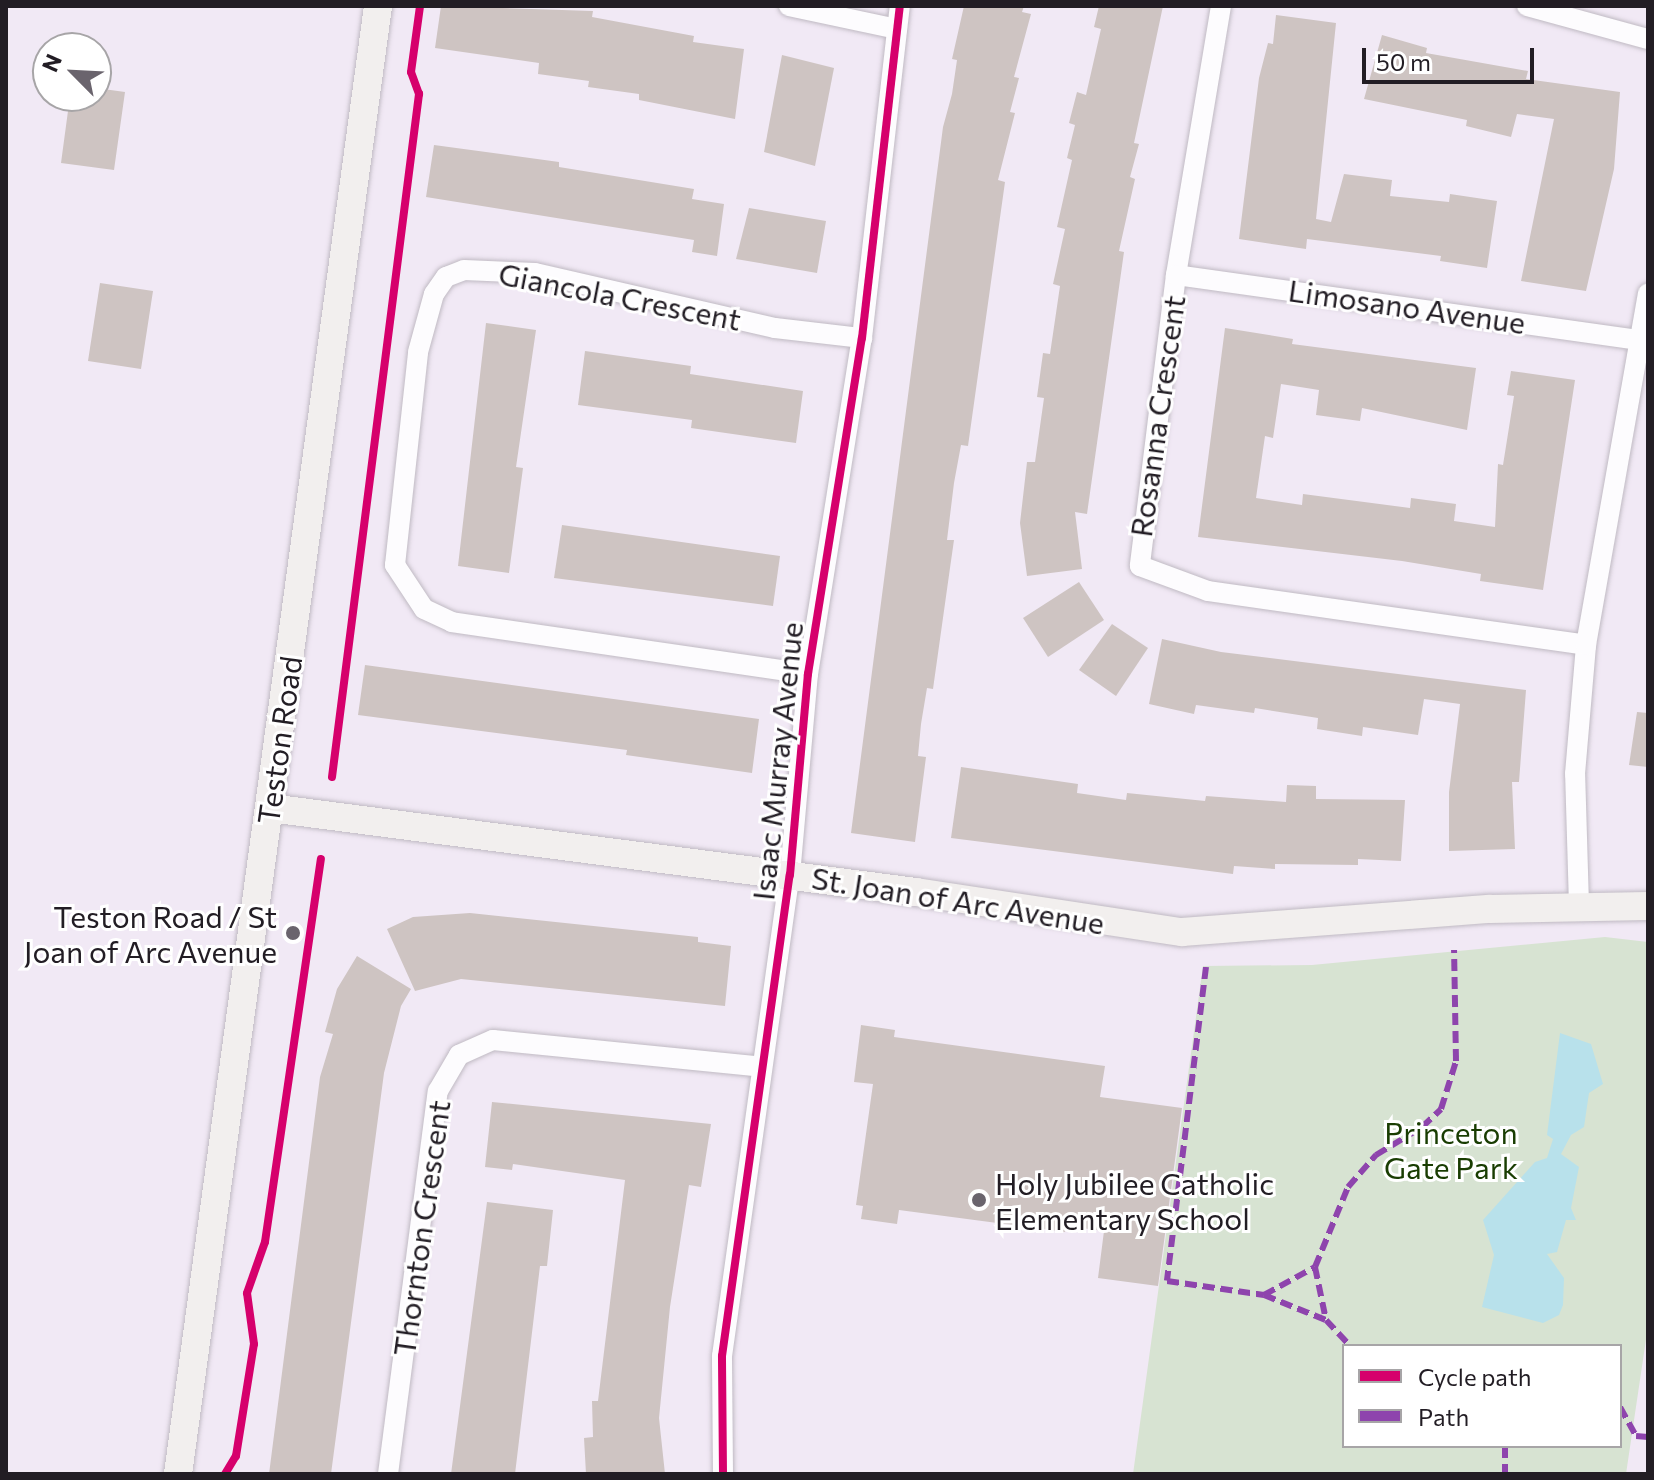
<!DOCTYPE html>
<style>
body{margin:0}
#map{position:relative;width:1654px;height:1480px;overflow:hidden;background:#f1e9f5;font-family:Commissioner,sans-serif}
div>[style]{position:absolute}
[style*='--x']{left:calc(var(--x)*1px);top:calc(var(--y)*1px);width:calc(var(--w)*1px);rotate:calc(var(--a)*1deg)}
.green>*{inset:0;background:#d7e3d2}
.water>*{inset:0;background:#b8e1eb}
.building>*{inset:0;background:#cec4c2}
.roads{filter:drop-shadow(0 0 2px #c0bac3) drop-shadow(0 0 2px #c0bac3)}
.street>*{height:20px;margin:-10px;padding:0 10px;transform-origin:10px;border-radius:10px;background:#fdfcfe}
.secondary>*{height:28px;margin:-14px;padding:0 14px;transform-origin:14px;border-radius:14px;background:#f2efee}
.quiet>*{height:6px;margin-top:-3px;transform-origin:0;background:repeating-linear-gradient(90deg,#8e44ad 0 12px,transparent 0 18px)}
.cycleway>*{height:8px;margin:-4px;padding:0 4px;transform-origin:4px;border-radius:4px;background:#d6006c}
.dots>*{width:22px;height:22px;translate:-50% -50%;box-sizing:border-box;border:4px solid #fff;border-radius:50%}
span{translate:-50% -50%;white-space:nowrap;text-align:center;line-height:1.15;-webkit-text-stroke:6px #fff;paint-order:stroke}
.street-label{font-size:30px;color:#221d24}
.poi-label{font-size:30px;color:#221d24}
.right{translate:-100% -50%;text-align:right}
.left{translate:0 -50%;text-align:left}
.park-label{font-size:30px;color:#193d02}
.frame{position:absolute;inset:0;border:8px solid #221d24;pointer-events:none}
.legend{position:absolute;left:1342px;top:1344px;width:280px;height:104px;box-sizing:border-box;background:#fff;border:2px solid #a7a5a7;margin:0;padding:10px 14px;list-style:none;font-size:24px;color:#221d24}
.legend li{display:flex;align-items:center;gap:16px;height:40px}
.legend b{width:40px;border:2px solid #a7a5a7}
.north{position:absolute;left:32px;top:32px;width:80px;height:80px;box-sizing:border-box;background:#fff;border:2px solid #a7a5a7;border-radius:50%;rotate:294deg;font-size:22px;font-weight:700;line-height:32px;text-align:center;color:#221d24}
.north::after{content:'';display:block;margin:auto;width:28px;height:36px;background:#6a646d;clip-path:polygon(50% 0,100% 100%,50% 72%,0 100%)}
.scale{position:absolute;left:1362px;top:48px;width:172px;height:36px;box-sizing:border-box;border:4px solid #221d24;border-top:0;padding-left:10px;font-size:24px;line-height:28px;white-space:nowrap;color:#221d24;-webkit-text-stroke:6px #fff;paint-order:stroke}
</style>
<div id="map">
<div class="green">
<i style="clip-path:polygon(evenodd,1605px 937px,1648px 942px,1648px 1326px,1626px 1474px,1133px 1474px,1203px 966px,1312px 965px,1605px 937px,1344px 1346px,1620px 1346px,1620px 1446px,1344px 1446px,1344px 1346px)"></i>
</div>
<div class="water">
<i style="clip-path:polygon(1560px 1033px,1591px 1044px,1603px 1084px,1589px 1093px,1584px 1127px,1571px 1135px,1561px 1154px,1579px 1167px,1571px 1208px,1576px 1220px,1566px 1220px,1557px 1252px,1547px 1254px,1564px 1278px,1563px 1305px,1559px 1315px,1543px 1323px,1482px 1307px,1494px 1255px,1483px 1220px,1535px 1162px,1547px 1158px,1553px 1139px,1547px 1135px)"></i>
</div>
<div class="building">
<i style="clip-path:polygon(441px 6px,593px 11px,592px 17px,694px 36px,693px 42px,744px 49px,735px 119px,639px 100px,639px 94px,588px 87px,589px 81px,538px 74px,539px 63px,435px 48px)"></i>
<i style="clip-path:polygon(964px 6px,1024px 6px,1022px 12px,1031px 14px,1014px 77px,1019px 78px,1010px 112px,1015px 113px,998px 180px,1005px 182px,968px 446px,961px 445px,954px 483px,947px 540px,954px 540px,950px 568px,933px 689px,927px 688px,921px 724px,918px 756px,926px 757px,915px 842px,851px 833px,943px 127px,952px 94px,957px 60px,952px 59px)"></i>
<i style="clip-path:polygon(1099px 6px,1163px 6px,1134px 143px,1139px 144px,1130px 177px,1135px 179px,1119px 251px,1124px 252px,1087px 514px,1075px 512px,1082px 569px,1027px 576px,1020px 523px,1027px 462px,1035px 462px,1044px 398px,1037px 397px,1043px 353px,1050px 354px,1060px 286px,1053px 284px,1065px 229px,1057px 227px,1072px 160px,1067px 158px,1075px 125px,1069px 123px,1077px 92px,1086px 95px,1101px 29px,1094px 27px)"></i>
<i style="clip-path:polygon(1276px 15px,1336px 23px,1316px 219px,1331px 222px,1344px 174px,1392px 180px,1390px 196px,1449px 202px,1450px 194px,1497px 201px,1487px 268px,1440px 261px,1441px 256px,1307px 239px,1306px 249px,1239px 239px,1259px 78px,1268px 43px,1273px 44px)"></i>
<i style="clip-path:polygon(1382px 35px,1427px 48px,1426px 53px,1528px 71px,1526px 79px,1620px 92px,1614px 169px,1586px 291px,1521px 281px,1554px 119px,1517px 114px,1511px 137px,1466px 126px,1467px 120px,1364px 99px)"></i>
<i style="clip-path:polygon(782px 55px,834px 68px,815px 166px,764px 152px)"></i>
<i style="clip-path:polygon(96px 88px,125px 92px,114px 170px,61px 163px,70px 96px,96px 96px)"></i>
<i style="clip-path:polygon(434px 145px,559px 162px,559px 167px,694px 189px,692px 199px,724px 204px,717px 256px,692px 252px,694px 240px,426px 197px)"></i>
<i style="clip-path:polygon(749px 208px,826px 221px,817px 273px,736px 259px)"></i>
<i style="clip-path:polygon(100px 283px,153px 291px,141px 369px,88px 361px)"></i>
<i style="clip-path:polygon(486px 323px,536px 330px,516px 467px,523px 468px,509px 573px,458px 566px)"></i>
<i style="clip-path:polygon(1225px 328px,1293px 339px,1292px 344px,1476px 368px,1467px 430px,1362px 408px,1360px 421px,1316px 415px,1319px 390px,1281px 384px,1273px 438px,1265px 436px,1256px 498px,1302px 505px,1303px 494px,1410px 508px,1411px 498px,1456px 504px,1454px 521px,1495px 527px,1498px 464px,1503px 465px,1514px 396px,1507px 395px,1511px 371px,1575px 380px,1543px 590px,1480px 581px,1481px 574px,1402px 561px,1198px 537px)"></i>
<i style="clip-path:polygon(585px 351px,691px 366px,690px 374px,803px 391px,796px 443px,691px 428px,692px 420px,578px 405px)"></i>
<i style="clip-path:polygon(562px 525px,780px 556px,773px 606px,554px 578px)"></i>
<i style="clip-path:polygon(1079px 582px,1104px 620px,1048px 657px,1023px 618px)"></i>
<i style="clip-path:polygon(1112px 624px,1148px 648px,1116px 696px,1079px 670px)"></i>
<i style="clip-path:polygon(1162px 639px,1221px 652px,1526px 690px,1519px 782px,1512px 782px,1515px 849px,1449px 851px,1449px 792px,1460px 704px,1424px 699px,1418px 735px,1363px 727px,1362px 736px,1317px 729px,1318px 718px,1255px 708px,1254px 713px,1196px 705px,1194px 714px,1149px 704px)"></i>
<i style="clip-path:polygon(365px 665px,759px 719px,752px 773px,626px 755px,627px 750px,358px 715px)"></i>
<i style="clip-path:polygon(1637px 712px,1648px 713px,1648px 767px,1629px 765px)"></i>
<i style="clip-path:polygon(961px 767px,1078px 784px,1077px 793px,1126px 800px,1127px 793px,1205px 801px,1206px 796px,1286px 802px,1287px 785px,1316px 786px,1316px 799px,1405px 800px,1401px 861px,1358px 859px,1358px 865px,1275px 864px,1275px 869px,1234px 866px,1233px 874px,951px 838px)"></i>
<i style="clip-path:polygon(470px 913px,698px 937px,698px 942px,731px 946px,725px 1006px,461px 979px,415px 991px,387px 929px,413px 917px)"></i>
<i style="clip-path:polygon(357px 956px,411px 989px,401px 1006px,384px 1073px,331px 1474px,269px 1474px,320px 1077px,333px 1034px,325px 1032px,337px 989px)"></i>
<i style="clip-path:polygon(861px 1025px,895px 1030px,894px 1037px,1105px 1066px,1100px 1097px,1182px 1108px,1158px 1286px,1098px 1278px,1104px 1231px,1066px 1226px,1065px 1232px,899px 1210px,897px 1224px,861px 1219px,863px 1206px,856px 1205px,873px 1084px,854px 1082px)"></i>
<i style="clip-path:polygon(492px 1102px,711px 1124px,701px 1187px,689px 1185px,670px 1307px,659px 1418px,665px 1474px,586px 1474px,584px 1438px,593px 1437px,592px 1401px,598px 1401px,625px 1180px,513px 1164px,512px 1170px,485px 1167px)"></i>
<i style="clip-path:polygon(487px 1202px,553px 1210px,547px 1266px,540px 1266px,515px 1474px,451px 1474px)"></i>
</div>
<div class="roads">
<div class="street">
<i style="--x:789;--y:6;--w:110;--a:12"></i>
<i style="--x:1221;--y:6;--w:273;--a:99.5"></i>
<i style="--x:1176;--y:275;--w:293;--a:97.1"></i>
<i style="--x:1140;--y:566;--w:72;--a:20.2"></i>
<i style="--x:1208;--y:591;--w:382;--a:8.1"></i>
<i style="--x:1527;--y:6;--w:125;--a:15.3"></i>
<i style="--x:1176;--y:275;--w:467;--a:8"></i>
<i style="--x:808;--y:674;--w:360;--a:-171.7"></i>
<i style="--x:452;--y:622;--w:31;--a:-155"></i>
<i style="--x:424;--y:609;--w:53;--a:-123.4"></i>
<i style="--x:395;--y:565;--w:214;--a:-83.8"></i>
<i style="--x:418;--y:352;--w:60;--a:-74.6"></i>
<i style="--x:434;--y:294;--w:21;--a:-55"></i>
<i style="--x:446;--y:277;--w:19;--a:-21"></i>
<i style="--x:464;--y:270;--w:71;--a:2.4"></i>
<i style="--x:535;--y:273;--w:246;--a:12.9"></i>
<i style="--x:775;--y:328;--w:88;--a:6.6"></i>
<i style="--x:1579;--y:905;--w:131;--a:-91.7"></i>
<i style="--x:1575;--y:774;--w:129;--a:-85.1"></i>
<i style="--x:1586;--y:645;--w:357;--a:-80"></i>
<i style="--x:388;--y:1474;--w:386;--a:-82.6"></i>
<i style="--x:438;--y:1091;--w:42;--a:-59.7"></i>
<i style="--x:459;--y:1055;--w:37;--a:-24"></i>
<i style="--x:493;--y:1040;--w:270;--a:5.7"></i>
<i style="--x:723;--y:1474;--w:118;--a:-90.5"></i>
<i style="--x:722;--y:1356;--w:486;--a:-82"></i>
<i style="--x:790;--y:875;--w:202;--a:-84.9"></i>
<i style="--x:808;--y:674;--w:340;--a:-80.9"></i>
<i style="--x:862;--y:338;--w:334;--a:-83.5"></i>
</div>
<div class="secondary">
<i style="--x:270;--y:808;--w:651;--a:7.41"></i>
<i style="--x:916;--y:892;--w:269;--a:8.6"></i>
<i style="--x:1182;--y:932;--w:309;--a:-4.3"></i>
<i style="--x:1490;--y:909;--w:158;--a:-1.1"></i>
<i style="--x:178;--y:1474;--w:1482;--a:-82.24"></i>
</div>
</div>
<div class="quiet">
<i style="--x:1206;--y:967;--w:316;--a:97.1"></i>
<i style="--x:1167;--y:1281;--w:98;--a:8.2"></i>
<i style="--x:1264;--y:1295;--w:67;--a:22"></i>
<i style="--x:1326;--y:1320;--w:35;--a:47"></i>
<i style="--x:1315;--y:1267;--w:54;--a:78.3"></i>
<i style="--x:1264;--y:1295;--w:58;--a:-28.8"></i>
<i style="--x:1315;--y:1267;--w:87;--a:-67.6"></i>
<i style="--x:1348;--y:1187;--w:43;--a:-48.8"></i>
<i style="--x:1376;--y:1155;--w:54;--a:-31.3"></i>
<i style="--x:1422;--y:1127;--w:26;--a:-43"></i>
<i style="--x:1441;--y:1109;--w:50;--a:-72.6"></i>
<i style="--x:1456;--y:1061;--w:111;--a:-91"></i>
<i style="--x:1620;--y:1407;--w:33;--a:61"></i>
<i style="--x:1636;--y:1436;--w:12;--a:5"></i>
<i style="--x:1505;--y:1446;--w:28;--a:90"></i>
</div>
<div class="cycleway">
<i style="--x:332;--y:777;--w:689;--a:-82.74"></i>
<i style="--x:419;--y:94;--w:23;--a:-110"></i>
<i style="--x:411;--y:72;--w:67;--a:-82.2"></i>
<i style="--x:225;--y:1474;--w:21;--a:-59"></i>
<i style="--x:236;--y:1456;--w:113;--a:-80.9"></i>
<i style="--x:254;--y:1344;--w:51;--a:-97.8"></i>
<i style="--x:247;--y:1293;--w:54;--a:-70.6"></i>
<i style="--x:265;--y:1242;--w:387;--a:-81.7"></i>
<i style="--x:723;--y:1474;--w:118;--a:-90.5"></i>
<i style="--x:722;--y:1356;--w:486;--a:-82"></i>
<i style="--x:790;--y:875;--w:202;--a:-84.9"></i>
<i style="--x:808;--y:674;--w:340;--a:-80.9"></i>
<i style="--x:862;--y:338;--w:334;--a:-83.5"></i>
</div>
<div class="dots">
<i style="left:293px;top:933px;background:#6a646d"></i>
<i style="left:979px;top:1200px;background:#6a646d"></i>
</div>
<div class="street-label">
<span style="left:620px;top:296px;rotate:11deg">Giancola Crescent</span>
<span style="left:1407px;top:306px;rotate:8deg">Limosano Avenue</span>
<span style="left:1157px;top:416px;rotate:-82deg">Rosanna Crescent</span>
<span style="left:279px;top:740px;rotate:-82deg">Teston Road</span>
<span style="left:777px;top:761px;rotate:-84deg">Isaac Murray Avenue</span>
<span style="left:958px;top:900px;rotate:9deg">St. Joan of Arc Avenue</span>
<span style="left:421px;top:1228px;rotate:-82deg">Thornton Crescent</span>
</div>
<div class="poi-label">
<span class="right" style="left:277px;top:933px">Teston Road / St<br>Joan of Arc Avenue</span>
<span class="left" style="left:995px;top:1200px">Holy Jubilee Catholic<br>Elementary School</span>
</div>
<div class="park-label">
<span style="left:1451px;top:1149px">Princeton<br>Gate Park</span>
</div>
<div class="frame"></div>
<ul class="legend">
<li><b style="height:10px;background:#d6006c"></b>Cycle path</li>
<li><b style="height:10px;background:#8e44ad"></b>Path</li>
</ul>
<div class="north">N</div>
<div class="scale">50 m</div>
</div>
